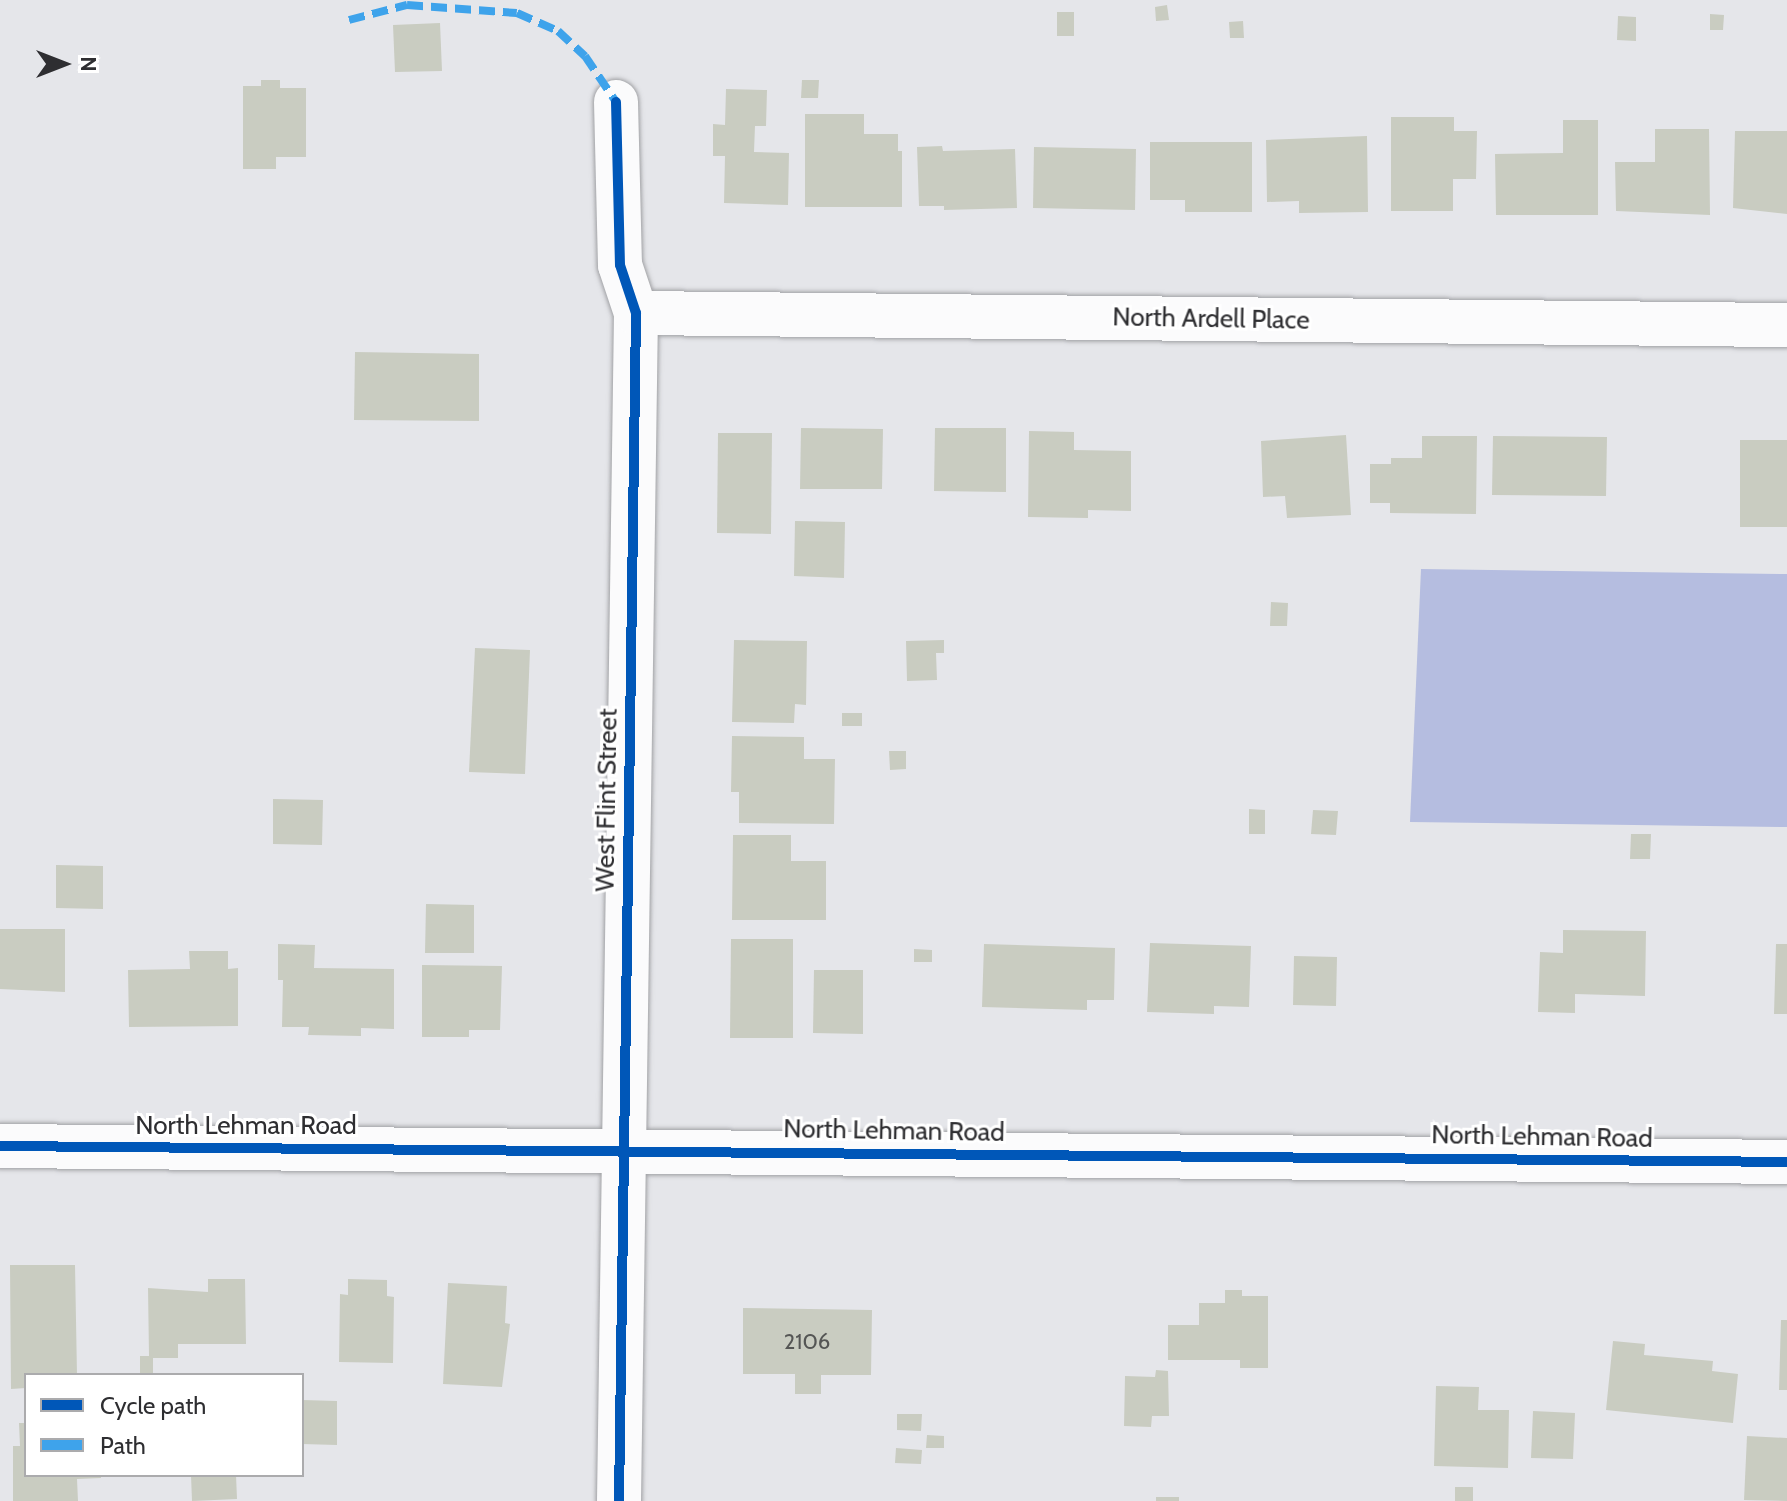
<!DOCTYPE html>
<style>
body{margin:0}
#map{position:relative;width:1787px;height:1501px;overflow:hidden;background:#e5e6ea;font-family:Cabin,sans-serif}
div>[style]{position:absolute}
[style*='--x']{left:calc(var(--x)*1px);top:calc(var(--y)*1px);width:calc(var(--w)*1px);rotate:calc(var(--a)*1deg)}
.forest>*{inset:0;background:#b5bde0}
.building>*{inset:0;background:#c9ccc1}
.roads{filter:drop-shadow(0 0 2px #a1a2a5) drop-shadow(0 0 2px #a1a2a5)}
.street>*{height:44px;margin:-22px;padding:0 22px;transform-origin:22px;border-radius:22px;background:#fbfbfc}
.quiet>*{height:8px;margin-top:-4px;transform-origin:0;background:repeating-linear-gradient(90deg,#3ea3eb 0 16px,transparent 0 24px)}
.cycleway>*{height:10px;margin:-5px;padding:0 5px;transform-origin:5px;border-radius:5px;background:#0057b8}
span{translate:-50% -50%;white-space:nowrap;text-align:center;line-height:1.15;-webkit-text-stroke:6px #fff;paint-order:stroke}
.number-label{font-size:22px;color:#555655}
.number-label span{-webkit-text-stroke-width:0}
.street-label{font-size:26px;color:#2e2e31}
.legend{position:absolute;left:24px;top:1373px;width:280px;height:104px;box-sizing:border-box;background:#fff;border:2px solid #ababad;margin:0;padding:10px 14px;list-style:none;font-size:24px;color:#2e2e31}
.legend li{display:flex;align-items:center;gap:16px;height:40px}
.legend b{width:40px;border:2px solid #ababad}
.north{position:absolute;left:24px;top:24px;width:80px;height:80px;-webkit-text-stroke:6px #fff;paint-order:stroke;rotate:90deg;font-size:22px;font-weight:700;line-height:32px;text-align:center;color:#2e2e31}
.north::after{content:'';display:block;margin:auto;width:28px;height:36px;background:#2e2e31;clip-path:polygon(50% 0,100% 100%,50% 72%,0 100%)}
</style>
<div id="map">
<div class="forest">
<i style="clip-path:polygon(1421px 569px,1787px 574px,1787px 827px,1410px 822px)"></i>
</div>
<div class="building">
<i style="clip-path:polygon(1167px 5px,1169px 20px,1156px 21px,1155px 7px)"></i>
<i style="clip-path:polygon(1057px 12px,1074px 12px,1074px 36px,1057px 36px)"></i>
<i style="clip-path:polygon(1710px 14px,1724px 15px,1723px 30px,1710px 30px)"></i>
<i style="clip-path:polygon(1618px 16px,1636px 17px,1636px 41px,1617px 40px)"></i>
<i style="clip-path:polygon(1243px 21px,1244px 38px,1230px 38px,1229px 22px)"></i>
<i style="clip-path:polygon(440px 23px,442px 71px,395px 72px,393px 25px)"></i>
<i style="clip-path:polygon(261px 80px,280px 80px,280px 88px,306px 88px,306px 157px,276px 157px,276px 169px,243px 169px,243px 86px,261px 86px)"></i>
<i style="clip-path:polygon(802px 80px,819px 80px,818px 98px,801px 98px)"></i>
<i style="clip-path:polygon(726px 89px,767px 90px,766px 126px,755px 126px,754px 152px,789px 153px,788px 205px,724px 203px,725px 156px,713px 156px,713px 124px,725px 125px)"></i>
<i style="clip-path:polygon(805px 114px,864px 114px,864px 134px,898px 134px,898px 151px,902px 151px,902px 207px,805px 207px)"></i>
<i style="clip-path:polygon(1391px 117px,1454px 117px,1454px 131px,1477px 131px,1476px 179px,1453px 179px,1453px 211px,1391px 211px)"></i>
<i style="clip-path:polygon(1563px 120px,1598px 120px,1598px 215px,1496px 215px,1495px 154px,1563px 153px)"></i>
<i style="clip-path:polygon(1655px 129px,1709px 129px,1710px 215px,1616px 211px,1615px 162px,1655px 162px)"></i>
<i style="clip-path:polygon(1735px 131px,1787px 131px,1787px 214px,1733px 208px)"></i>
<i style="clip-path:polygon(1367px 136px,1368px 212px,1299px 213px,1299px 201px,1267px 202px,1266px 140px)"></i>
<i style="clip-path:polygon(1150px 142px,1252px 142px,1252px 212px,1185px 212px,1185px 200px,1150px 200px)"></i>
<i style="clip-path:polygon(942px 146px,943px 151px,1015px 149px,1017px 208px,944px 210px,944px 206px,919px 206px,917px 147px)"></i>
<i style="clip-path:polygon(1034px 147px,1136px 149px,1135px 210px,1033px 208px)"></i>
<i style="clip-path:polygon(355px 352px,479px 354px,479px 421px,354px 420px)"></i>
<i style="clip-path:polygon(801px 428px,883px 429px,882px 489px,800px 489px)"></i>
<i style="clip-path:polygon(935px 428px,1006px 428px,1006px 492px,934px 491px)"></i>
<i style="clip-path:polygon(1029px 431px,1074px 432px,1074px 450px,1131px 451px,1131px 511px,1088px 510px,1088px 518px,1028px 517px)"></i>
<i style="clip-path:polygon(718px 433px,772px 433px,771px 534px,717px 533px)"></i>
<i style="clip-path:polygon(1346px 435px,1351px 515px,1287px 518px,1285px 496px,1263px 497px,1261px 441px)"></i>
<i style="clip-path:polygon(1422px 436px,1477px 436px,1476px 514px,1390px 513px,1390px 503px,1370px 503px,1370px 464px,1391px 464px,1391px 458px,1422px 458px)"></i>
<i style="clip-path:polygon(1493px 436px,1607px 437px,1606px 496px,1492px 495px)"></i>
<i style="clip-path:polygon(1740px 440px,1787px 440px,1787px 527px,1740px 527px)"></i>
<i style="clip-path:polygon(795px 521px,845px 522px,844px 578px,794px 576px)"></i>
<i style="clip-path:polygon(1271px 602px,1288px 603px,1287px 626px,1270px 626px)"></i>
<i style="clip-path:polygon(734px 640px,807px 641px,806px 705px,795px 704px,794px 723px,732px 722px)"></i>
<i style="clip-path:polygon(944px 640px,944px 653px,936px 653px,937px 680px,907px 681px,906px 641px)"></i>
<i style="clip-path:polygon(475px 648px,530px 650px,525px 774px,469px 772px)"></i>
<i style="clip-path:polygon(842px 713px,862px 713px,862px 726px,842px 726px)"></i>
<i style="clip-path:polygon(732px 736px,804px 737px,804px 759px,835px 759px,834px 824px,739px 823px,739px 792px,731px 792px)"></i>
<i style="clip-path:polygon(889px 751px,906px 751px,906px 769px,890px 770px)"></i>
<i style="clip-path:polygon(273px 799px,323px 800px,322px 845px,273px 844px)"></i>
<i style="clip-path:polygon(1249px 809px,1265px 810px,1265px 834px,1249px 834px)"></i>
<i style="clip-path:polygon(1313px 810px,1338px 811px,1336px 835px,1311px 834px)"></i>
<i style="clip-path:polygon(1631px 834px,1651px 834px,1650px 859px,1630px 859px)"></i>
<i style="clip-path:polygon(733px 835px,791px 835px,791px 861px,826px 861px,826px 920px,732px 920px)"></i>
<i style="clip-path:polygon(56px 865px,103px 866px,103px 909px,56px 908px)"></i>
<i style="clip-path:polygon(426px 904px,474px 905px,474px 953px,425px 953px)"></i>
<i style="clip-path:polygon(0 929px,65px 929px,65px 992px,0 989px)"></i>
<i style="clip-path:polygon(1563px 930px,1646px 931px,1645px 996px,1575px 994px,1575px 1013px,1538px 1012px,1540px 952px,1563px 953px)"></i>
<i style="clip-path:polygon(731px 939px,793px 939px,793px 1038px,730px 1038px)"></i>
<i style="clip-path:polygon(1150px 943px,1251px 946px,1249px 1007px,1214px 1006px,1214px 1014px,1147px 1012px)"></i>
<i style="clip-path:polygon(278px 944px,315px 945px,314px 968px,394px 969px,394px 1029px,361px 1028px,361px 1036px,308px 1035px,309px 1027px,282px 1027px,283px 980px,278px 980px)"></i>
<i style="clip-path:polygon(984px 944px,1115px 948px,1114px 1000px,1087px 1000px,1087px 1010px,982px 1007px)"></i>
<i style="clip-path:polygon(1776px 944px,1787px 944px,1787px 1014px,1774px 1014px)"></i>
<i style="clip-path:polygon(914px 949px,932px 950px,932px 962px,914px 962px)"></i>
<i style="clip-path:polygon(189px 951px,228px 951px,228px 969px,238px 968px,238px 1026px,129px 1027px,128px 970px,190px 969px)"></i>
<i style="clip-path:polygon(1294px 956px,1337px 957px,1336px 1006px,1293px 1005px)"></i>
<i style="clip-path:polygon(422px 965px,502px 966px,500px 1030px,469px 1030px,469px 1037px,422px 1037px)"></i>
<i style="clip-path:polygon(814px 970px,863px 970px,863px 1034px,813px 1033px)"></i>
<i style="clip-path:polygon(10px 1265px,75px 1265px,77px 1375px,26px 1375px,26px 1388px,11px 1389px)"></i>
<i style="clip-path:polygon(208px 1279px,245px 1279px,246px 1344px,178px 1344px,178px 1358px,153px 1358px,153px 1375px,140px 1375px,140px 1356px,149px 1356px,148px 1288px,208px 1292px)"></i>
<i style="clip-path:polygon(348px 1279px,387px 1280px,387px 1296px,394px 1297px,393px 1363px,339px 1362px,340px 1294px,348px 1295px)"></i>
<i style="clip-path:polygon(448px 1283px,507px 1286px,505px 1323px,510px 1324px,502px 1387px,443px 1384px)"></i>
<i style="clip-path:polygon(1225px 1290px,1242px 1290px,1242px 1296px,1268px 1296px,1268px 1368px,1240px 1368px,1240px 1360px,1168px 1360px,1168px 1325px,1199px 1325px,1199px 1303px,1225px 1303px)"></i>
<i style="clip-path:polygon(743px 1308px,872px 1310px,871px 1375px,821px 1375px,821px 1394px,795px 1394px,795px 1374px,743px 1374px)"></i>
<i style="clip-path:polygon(1781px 1320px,1787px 1320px,1787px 1390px,1779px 1390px)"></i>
<i style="clip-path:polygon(1613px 1341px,1645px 1344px,1644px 1355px,1713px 1361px,1712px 1371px,1738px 1374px,1733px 1423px,1606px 1410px)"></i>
<i style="clip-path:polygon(1156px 1370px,1168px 1371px,1169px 1416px,1152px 1416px,1151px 1427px,1124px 1426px,1125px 1376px,1155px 1377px)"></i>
<i style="clip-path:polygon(1436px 1386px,1479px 1387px,1478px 1410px,1509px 1410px,1508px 1468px,1434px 1466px)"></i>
<i style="clip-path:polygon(302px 1400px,337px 1401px,337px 1445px,302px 1444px)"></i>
<i style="clip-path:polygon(1533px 1411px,1575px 1413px,1573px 1459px,1531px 1458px)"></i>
<i style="clip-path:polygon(897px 1414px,922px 1414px,921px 1431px,897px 1430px)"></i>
<i style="clip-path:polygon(19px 1423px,26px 1423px,26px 1475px,101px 1475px,101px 1478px,77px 1479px,78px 1501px,13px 1501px,13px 1446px,20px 1446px)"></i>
<i style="clip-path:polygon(927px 1435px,944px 1436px,944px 1448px,926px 1448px)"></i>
<i style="clip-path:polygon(1747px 1436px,1787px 1438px,1787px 1501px,1744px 1500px)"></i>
<i style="clip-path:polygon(896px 1448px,922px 1450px,921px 1464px,895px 1463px)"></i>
<i style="clip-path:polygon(191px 1475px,236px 1475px,237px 1499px,192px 1501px)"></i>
<i style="clip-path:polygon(1455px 1487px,1473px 1487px,1473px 1501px,1455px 1501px)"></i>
<i style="clip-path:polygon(1156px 1497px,1179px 1497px,1179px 1501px,1156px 1501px)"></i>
</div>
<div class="roads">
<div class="street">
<i style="--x:616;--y:102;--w:163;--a:88.6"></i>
<i style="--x:620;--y:265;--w:51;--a:71.6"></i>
<i style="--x:636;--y:313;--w:1188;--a:90.82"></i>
<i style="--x:636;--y:313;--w:1151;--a:0.6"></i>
<i style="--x:0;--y:1146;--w:1787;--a:0.51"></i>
</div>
</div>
<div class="quiet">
<i style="--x:349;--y:20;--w:60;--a:-14.5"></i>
<i style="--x:407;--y:5;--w:110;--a:4.2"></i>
<i style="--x:517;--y:13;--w:45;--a:23.7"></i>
<i style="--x:558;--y:31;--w:37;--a:43"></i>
<i style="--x:585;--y:56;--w:55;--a:56"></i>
</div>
<div class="cycleway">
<i style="--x:616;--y:102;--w:163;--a:88.6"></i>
<i style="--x:620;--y:265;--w:51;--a:71.6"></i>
<i style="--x:636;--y:313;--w:1188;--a:90.82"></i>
<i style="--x:0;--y:1146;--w:1787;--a:0.51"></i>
</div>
<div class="number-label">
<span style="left:807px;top:1342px">2106</span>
</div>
<div class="street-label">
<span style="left:1211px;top:319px;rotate:1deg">North Ardell Place</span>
<span style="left:607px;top:800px;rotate:-89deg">West Flint Street</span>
<span style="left:246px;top:1126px">North Lehman Road</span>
<span style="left:894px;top:1131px;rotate:1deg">North Lehman Road</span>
<span style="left:1542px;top:1137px;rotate:1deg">North Lehman Road</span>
</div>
<ul class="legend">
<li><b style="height:10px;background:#0057b8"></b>Cycle path</li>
<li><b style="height:10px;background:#3ea3eb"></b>Path</li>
</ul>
<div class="north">N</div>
</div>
